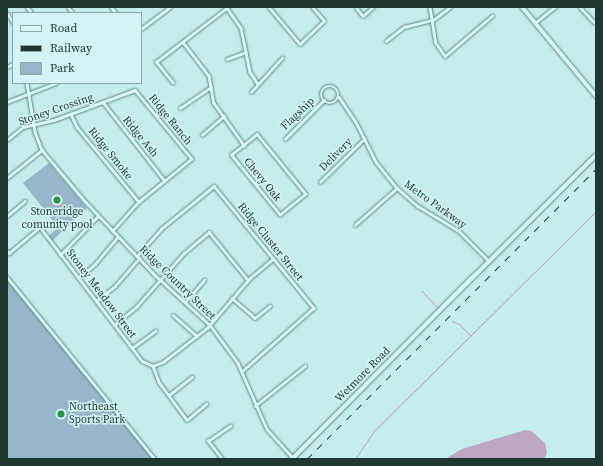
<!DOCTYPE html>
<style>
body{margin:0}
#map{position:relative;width:603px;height:466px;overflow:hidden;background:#c4edec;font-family:"Source Serif 4",serif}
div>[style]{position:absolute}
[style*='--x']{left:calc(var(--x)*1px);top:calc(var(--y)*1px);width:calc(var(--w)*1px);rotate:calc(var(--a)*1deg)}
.green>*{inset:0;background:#98b6ca}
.water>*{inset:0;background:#bfa6c0}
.stream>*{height:1px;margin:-0.5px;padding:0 0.5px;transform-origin:0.5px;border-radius:0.5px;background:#bfa6c0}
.roads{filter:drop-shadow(0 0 1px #5b877e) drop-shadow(0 0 1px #5b877e)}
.street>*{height:2.5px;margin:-1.25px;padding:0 1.25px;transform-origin:1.25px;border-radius:1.25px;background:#d7f8f7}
.street>.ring{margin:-1.25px;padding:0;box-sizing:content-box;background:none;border:2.5px solid #d7f8f7;border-radius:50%}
.secondary>*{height:4px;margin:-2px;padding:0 2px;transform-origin:2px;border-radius:2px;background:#d7f8f7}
.rail>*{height:1px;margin-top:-0.5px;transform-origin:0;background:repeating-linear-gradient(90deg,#1e3731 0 7px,transparent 0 14px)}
.dots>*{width:11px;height:11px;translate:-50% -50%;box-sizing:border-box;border:2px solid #d3f4f4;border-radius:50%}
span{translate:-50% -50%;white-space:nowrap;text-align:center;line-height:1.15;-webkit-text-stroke:3px #d3f4f4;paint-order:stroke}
.street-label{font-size:11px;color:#1e3731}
.poi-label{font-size:11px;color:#1e3731}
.left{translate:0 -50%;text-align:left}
.frame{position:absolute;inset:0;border:8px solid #1e3731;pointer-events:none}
.legend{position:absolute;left:12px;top:12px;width:130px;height:72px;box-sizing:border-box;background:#d3f4f4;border:1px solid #8ba8a6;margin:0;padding:5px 7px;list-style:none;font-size:12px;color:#1e3731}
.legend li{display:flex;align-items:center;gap:8px;height:20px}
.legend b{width:20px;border:1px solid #8ba8a6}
</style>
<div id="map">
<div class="green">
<i style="clip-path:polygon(49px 163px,87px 208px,52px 241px,49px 236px,58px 227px,23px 183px)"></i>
<i style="clip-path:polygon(7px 279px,53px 336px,153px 459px,7px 459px)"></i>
</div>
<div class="water">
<i style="clip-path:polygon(57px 196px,64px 205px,60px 208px,57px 204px,53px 207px,50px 203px)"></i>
<i style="clip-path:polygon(525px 430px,531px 431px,545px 443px,547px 453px,544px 459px,445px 459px,462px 449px)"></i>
</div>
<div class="stream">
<i style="--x:422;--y:291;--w:25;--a:47"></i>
<i style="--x:452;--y:321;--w:8;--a:23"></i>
<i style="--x:459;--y:324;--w:16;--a:45"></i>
<i style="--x:355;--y:459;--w:32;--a:-56"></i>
<i style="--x:373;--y:432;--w:314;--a:-44.7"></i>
</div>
<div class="roads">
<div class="street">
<i style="--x:27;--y:7;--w:8;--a:50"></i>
<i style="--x:68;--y:7;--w:8;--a:50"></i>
<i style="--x:111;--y:7;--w:8;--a:50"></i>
<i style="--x:269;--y:7;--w:48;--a:50"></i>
<i style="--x:300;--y:44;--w:33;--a:-44"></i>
<i style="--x:324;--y:21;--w:18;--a:-131"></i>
<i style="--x:356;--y:7;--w:11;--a:52"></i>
<i style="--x:363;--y:16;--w:13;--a:-42"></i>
<i style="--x:430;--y:7;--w:36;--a:81"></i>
<i style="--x:436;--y:43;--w:16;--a:55"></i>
<i style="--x:445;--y:56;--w:62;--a:-40.4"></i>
<i style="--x:580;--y:7;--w:21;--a:47"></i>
<i style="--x:594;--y:22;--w:3;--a:-45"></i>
<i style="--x:227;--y:8;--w:24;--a:55"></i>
<i style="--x:241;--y:28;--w:45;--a:78.4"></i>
<i style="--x:250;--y:72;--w:14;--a:56"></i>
<i style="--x:7;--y:13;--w:11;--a:56"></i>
<i style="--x:535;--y:23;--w:26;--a:-39"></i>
<i style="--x:141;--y:29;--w:36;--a:-37"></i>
<i style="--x:386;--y:41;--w:23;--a:-38"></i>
<i style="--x:404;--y:27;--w:30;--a:-14"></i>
<i style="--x:433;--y:20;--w:21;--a:-37"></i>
<i style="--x:183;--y:42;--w:43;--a:52.6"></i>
<i style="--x:209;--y:76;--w:27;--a:80"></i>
<i style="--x:214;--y:103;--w:52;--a:54.5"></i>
<i style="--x:227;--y:59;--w:20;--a:-20"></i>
<i style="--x:7;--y:67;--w:7;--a:-27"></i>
<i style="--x:27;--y:83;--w:50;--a:80.7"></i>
<i style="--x:35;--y:132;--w:19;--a:69"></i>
<i style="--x:42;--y:150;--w:65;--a:50"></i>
<i style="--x:84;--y:200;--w:103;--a:46.6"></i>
<i style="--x:155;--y:275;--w:74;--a:42.3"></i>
<i style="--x:210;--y:325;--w:47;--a:53.6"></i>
<i style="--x:238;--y:363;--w:72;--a:66.3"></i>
<i style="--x:267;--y:429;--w:39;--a:48"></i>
<i style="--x:173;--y:83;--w:27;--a:-129"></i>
<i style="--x:156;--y:62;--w:91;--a:-37.4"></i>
<i class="ring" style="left:321px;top:86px;width:15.5px;height:15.5px"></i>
<i style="--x:251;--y:92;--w:46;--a:-47.6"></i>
<i style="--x:339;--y:97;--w:30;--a:56"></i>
<i style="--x:356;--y:122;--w:45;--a:63.4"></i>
<i style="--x:376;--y:162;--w:33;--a:51"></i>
<i style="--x:397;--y:188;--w:28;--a:41"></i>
<i style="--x:418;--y:206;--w:48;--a:31.4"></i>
<i style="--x:459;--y:231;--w:42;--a:45"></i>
<i style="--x:7;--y:102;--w:53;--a:-21.2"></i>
<i style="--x:103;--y:102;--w:100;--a:51.9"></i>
<i style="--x:180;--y:108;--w:37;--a:-34"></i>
<i style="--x:71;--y:114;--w:14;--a:65"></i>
<i style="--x:77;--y:127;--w:97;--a:50.4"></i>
<i style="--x:257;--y:134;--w:77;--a:50.8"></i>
<i style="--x:306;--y:194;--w:33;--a:141"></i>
<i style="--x:280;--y:215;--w:77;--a:-129.2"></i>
<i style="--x:231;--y:155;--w:33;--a:-39"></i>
<i style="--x:202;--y:135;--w:29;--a:-41"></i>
<i style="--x:285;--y:139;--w:55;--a:-45"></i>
<i style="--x:7;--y:140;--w:21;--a:-39"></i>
<i style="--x:23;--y:127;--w:32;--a:-13"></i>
<i style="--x:54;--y:120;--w:86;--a:-20.3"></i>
<i style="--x:135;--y:90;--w:89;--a:50.4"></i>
<i style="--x:192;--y:159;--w:68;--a:140.9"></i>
<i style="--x:139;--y:202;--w:39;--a:132"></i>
<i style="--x:7;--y:178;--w:45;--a:-38.7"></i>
<i style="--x:320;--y:182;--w:62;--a:-44.3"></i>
<i style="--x:7;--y:216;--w:23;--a:-40"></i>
<i style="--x:355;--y:225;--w:56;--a:-41.4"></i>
<i style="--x:7;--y:251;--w:3;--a:45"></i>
<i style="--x:9;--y:253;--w:40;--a:-40"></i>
<i style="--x:40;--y:227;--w:168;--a:52.7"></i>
<i style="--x:142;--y:361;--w:12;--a:24"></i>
<i style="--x:153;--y:366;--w:11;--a:-22"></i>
<i style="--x:163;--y:362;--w:56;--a:-37.7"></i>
<i style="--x:207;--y:328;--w:65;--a:-49.4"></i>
<i style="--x:249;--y:279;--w:31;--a:-40"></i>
<i style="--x:60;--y:255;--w:54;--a:-45.7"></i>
<i style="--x:137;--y:256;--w:36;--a:-48"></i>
<i style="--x:161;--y:229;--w:68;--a:-39.1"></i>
<i style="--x:214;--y:186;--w:158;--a:50.7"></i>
<i style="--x:314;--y:308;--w:96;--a:138.4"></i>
<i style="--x:7;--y:277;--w:235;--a:50.9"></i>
<i style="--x:79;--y:278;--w:21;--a:-41"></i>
<i style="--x:95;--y:264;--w:35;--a:-50"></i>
<i style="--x:232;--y:298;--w:30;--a:41"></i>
<i style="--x:255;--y:318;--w:19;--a:-39"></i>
<i style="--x:96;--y:301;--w:24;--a:-38"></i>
<i style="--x:115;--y:286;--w:37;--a:-49"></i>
<i style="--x:185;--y:302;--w:29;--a:-49"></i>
<i style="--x:173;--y:315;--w:32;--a:41"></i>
<i style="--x:114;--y:325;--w:28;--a:-39"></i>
<i style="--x:136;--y:307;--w:71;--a:-48.4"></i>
<i style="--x:183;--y:254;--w:34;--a:-40"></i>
<i style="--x:209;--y:232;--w:62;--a:50.9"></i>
<i style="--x:132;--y:348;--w:29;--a:-36"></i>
<i style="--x:153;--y:366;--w:17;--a:69"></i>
<i style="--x:159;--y:382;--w:47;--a:53.6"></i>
<i style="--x:187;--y:420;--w:25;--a:-40"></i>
<i style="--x:169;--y:395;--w:29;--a:-38"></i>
<i style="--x:255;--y:406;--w:64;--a:-38.7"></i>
<i style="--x:222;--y:459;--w:23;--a:-128"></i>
<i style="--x:208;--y:441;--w:27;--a:-34"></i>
</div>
<div class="secondary">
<i style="--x:522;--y:7;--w:116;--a:50.3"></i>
<i style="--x:447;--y:303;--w:210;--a:-44.8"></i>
<i style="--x:292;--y:459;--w:260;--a:-45.2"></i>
</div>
</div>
<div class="rail">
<i style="--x:307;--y:459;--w:409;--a:-45.1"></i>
</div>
<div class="dots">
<i style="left:57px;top:200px;background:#2d9449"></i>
<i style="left:61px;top:414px;background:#2d9449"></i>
</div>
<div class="street-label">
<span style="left:56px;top:110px;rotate:-19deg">Stoney Crossing</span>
<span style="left:298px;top:114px;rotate:-44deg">Flagship</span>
<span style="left:170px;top:120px;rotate:51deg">Ridge Ranch</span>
<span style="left:140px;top:137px;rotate:51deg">Ridge Ash</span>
<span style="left:110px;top:154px;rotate:51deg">Ridge Smoke</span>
<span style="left:336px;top:155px;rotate:-45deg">Delivery</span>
<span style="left:262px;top:180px;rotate:51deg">Chevy Oak</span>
<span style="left:435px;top:205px;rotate:36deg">Metro Parkway</span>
<span style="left:270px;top:242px;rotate:51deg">Ridge Cluster Street</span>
<span style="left:177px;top:283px;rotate:44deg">Ridge Country Street</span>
<span style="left:101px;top:294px;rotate:53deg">Stoney Meadow Street</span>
<span style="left:363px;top:375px;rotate:-45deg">Wetmore Road</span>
</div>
<div class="poi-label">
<span style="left:57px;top:219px">Stoneridge<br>comunity pool</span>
<span class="left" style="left:69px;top:414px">Northeast<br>Sports Park</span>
</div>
<div class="frame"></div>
<ul class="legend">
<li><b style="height:5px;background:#d7f8f7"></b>Road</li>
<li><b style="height:5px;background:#1e3731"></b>Railway</li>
<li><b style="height:11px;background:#98b6ca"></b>Park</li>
</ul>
</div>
